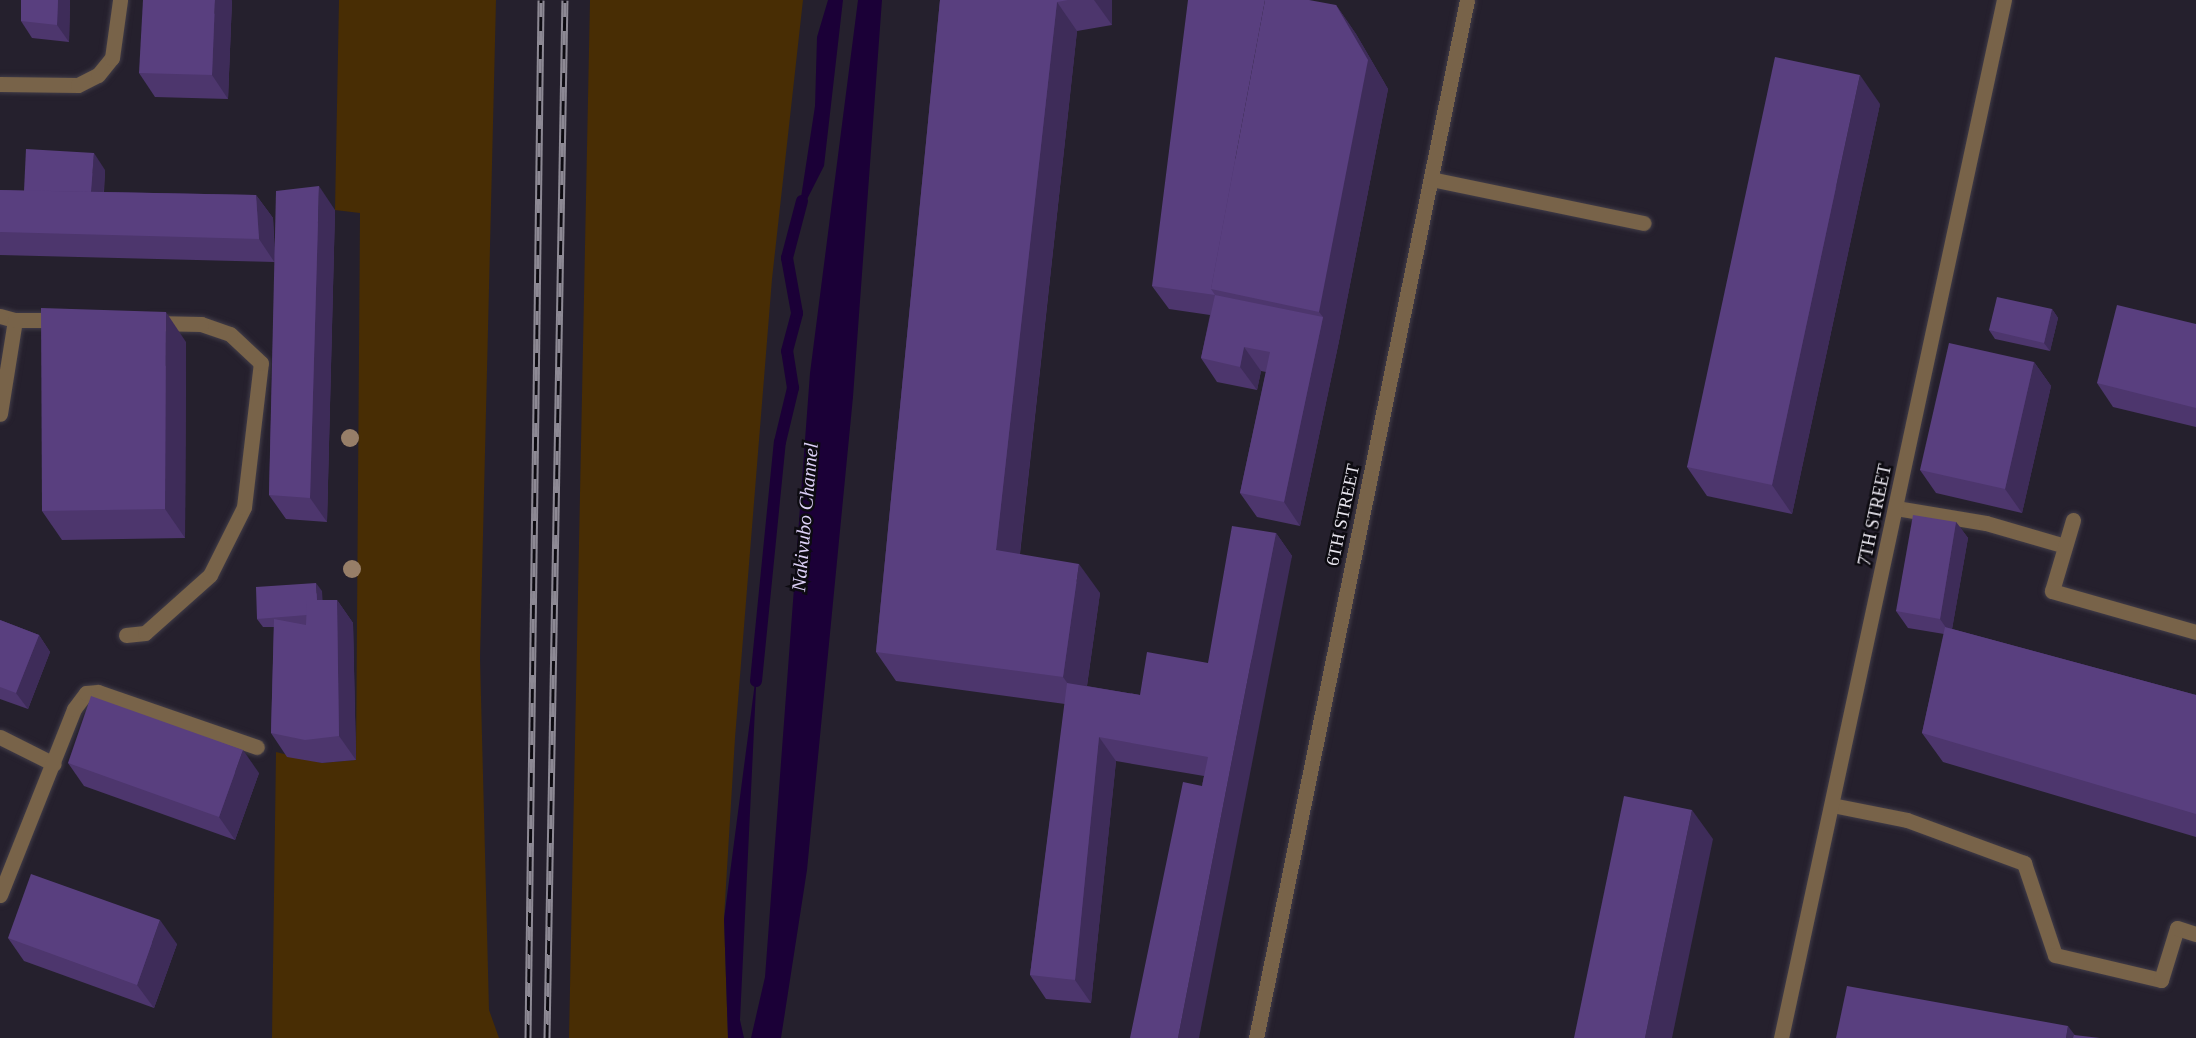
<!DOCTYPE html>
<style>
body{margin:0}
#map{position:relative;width:2196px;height:1038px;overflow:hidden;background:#25202d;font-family:Georgia,serif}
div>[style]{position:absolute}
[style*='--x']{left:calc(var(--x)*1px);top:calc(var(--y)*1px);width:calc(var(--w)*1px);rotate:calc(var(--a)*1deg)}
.green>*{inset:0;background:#482d04}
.water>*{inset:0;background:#1b0037}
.stream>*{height:12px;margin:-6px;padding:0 6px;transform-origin:6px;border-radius:6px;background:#1b0037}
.roads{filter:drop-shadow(0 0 2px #413c48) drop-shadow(0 0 2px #413c48)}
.minor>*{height:15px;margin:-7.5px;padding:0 7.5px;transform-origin:7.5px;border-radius:7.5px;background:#786349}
.rail>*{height:7px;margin-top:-3.5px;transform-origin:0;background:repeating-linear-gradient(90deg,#0d0b11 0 14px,#8d8994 0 28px);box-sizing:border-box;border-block:2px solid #8d8994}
.trees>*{width:18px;height:18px;margin:-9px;border-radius:50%;background:#977e68}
.wall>*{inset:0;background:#4d366d}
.shaded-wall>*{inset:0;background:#3e2c59}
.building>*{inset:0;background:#593f7f}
span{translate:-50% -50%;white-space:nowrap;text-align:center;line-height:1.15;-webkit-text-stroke:5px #0d0b11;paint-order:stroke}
.street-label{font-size:18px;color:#eae7f0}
.water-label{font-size:20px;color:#dcd0f6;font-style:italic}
</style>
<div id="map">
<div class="green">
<i style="clip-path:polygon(339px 0,496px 0,480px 658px,489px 1010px,499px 1038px,272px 1038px,276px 752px,322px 763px,356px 760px,360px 213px,335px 210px)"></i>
<i style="clip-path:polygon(590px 0,803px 0,772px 279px,735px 738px,724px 918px,728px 1038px,569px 1038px)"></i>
</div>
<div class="water">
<i style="clip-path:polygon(828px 0,843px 0,824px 166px,798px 217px,815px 106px,817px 37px)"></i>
<i style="clip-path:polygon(858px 0,882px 0,853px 397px,807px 870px,781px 1038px,751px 1038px,765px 977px,810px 373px)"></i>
<i style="clip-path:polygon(757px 667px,740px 1020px,744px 1038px,728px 1038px,724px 919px)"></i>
</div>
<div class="stream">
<i style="--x:756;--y:681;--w:240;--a:-84.3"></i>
<i style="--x:780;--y:442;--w:56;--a:-76.5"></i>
<i style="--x:793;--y:388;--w:37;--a:-99"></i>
<i style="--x:787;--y:351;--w:39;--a:-75"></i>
<i style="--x:797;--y:313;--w:56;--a:-100.3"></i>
<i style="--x:787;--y:258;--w:59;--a:-75.3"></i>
</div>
<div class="roads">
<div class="minor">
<i style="--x:0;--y:84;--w:78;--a:0.7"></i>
<i style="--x:78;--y:85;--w:22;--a:-27"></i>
<i style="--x:98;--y:75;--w:22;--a:-51"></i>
<i style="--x:112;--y:58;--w:59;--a:-82.1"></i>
<i style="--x:1431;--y:179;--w:217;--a:11.7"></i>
<i style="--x:0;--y:316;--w:16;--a:15"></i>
<i style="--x:15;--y:320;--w:95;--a:99.1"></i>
<i style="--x:15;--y:320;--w:45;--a:0"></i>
<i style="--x:1896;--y:508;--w:91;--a:9.5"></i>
<i style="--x:1986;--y:523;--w:82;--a:16.2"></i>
<i style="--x:2073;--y:520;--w:74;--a:106.5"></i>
<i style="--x:2052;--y:591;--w:150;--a:15.9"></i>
<i style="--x:126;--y:635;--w:19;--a:-6"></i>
<i style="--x:145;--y:633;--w:87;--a:-41.7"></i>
<i style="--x:210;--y:575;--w:76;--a:-63.4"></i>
<i style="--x:244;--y:507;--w:145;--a:-83.3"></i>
<i style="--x:261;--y:363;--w:42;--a:-136.9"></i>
<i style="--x:230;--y:334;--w:31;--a:-161"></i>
<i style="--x:201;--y:324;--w:48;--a:-178.8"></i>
<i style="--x:0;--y:737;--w:60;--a:26.6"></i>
<i style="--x:1832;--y:805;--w:76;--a:11.3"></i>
<i style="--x:1907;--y:820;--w:125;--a:20.2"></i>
<i style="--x:2024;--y:863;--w:97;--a:71.4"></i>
<i style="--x:2055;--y:955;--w:109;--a:13.3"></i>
<i style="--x:2161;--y:980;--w:54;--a:-72.9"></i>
<i style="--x:2177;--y:928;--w:20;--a:18"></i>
<i style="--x:0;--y:895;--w:200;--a:-68.3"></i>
<i style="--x:74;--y:709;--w:20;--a:-53"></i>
<i style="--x:86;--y:693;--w:12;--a:-5"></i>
<i style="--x:98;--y:692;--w:168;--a:19.1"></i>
<i style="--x:1256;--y:1038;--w:1059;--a:-78.51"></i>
<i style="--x:1781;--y:1038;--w:1062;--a:-77.88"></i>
</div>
</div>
<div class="rail">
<i style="--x:528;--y:1038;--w:1038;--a:-89.28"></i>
<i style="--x:547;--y:1038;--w:1038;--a:-89.01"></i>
</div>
<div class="trees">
<i style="left:350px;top:438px"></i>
<i style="left:352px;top:569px"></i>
</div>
<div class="wall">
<i style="clip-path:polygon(21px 0,70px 0,69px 42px,32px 38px,21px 21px)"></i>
<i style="clip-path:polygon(232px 0,228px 99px,155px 97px,139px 73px)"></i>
<i style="clip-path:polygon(940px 0,1112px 0,1112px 25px,1077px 31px,1020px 554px,1100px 593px,1087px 686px,1140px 695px,1208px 663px,1276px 533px,1292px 556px,1202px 786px,1204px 776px,1116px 761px,1091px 1003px,1046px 999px,1030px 975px,1065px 704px,896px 681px,876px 652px)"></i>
<i style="clip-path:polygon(1336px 5px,1356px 34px,1388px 89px,1339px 341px,1300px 526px,1257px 517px,1240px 493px,1266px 372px,1261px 371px,1257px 390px,1217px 382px,1201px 358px,1210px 315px,1169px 309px,1152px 286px)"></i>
<i style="clip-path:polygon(1880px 104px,1792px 514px,1707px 496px,1687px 467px)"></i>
<i style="clip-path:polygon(105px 170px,104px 192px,256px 195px,273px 218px,275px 255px,335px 210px,327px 522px,286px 519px,269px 495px,275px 262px,0 255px,0 190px,24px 191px)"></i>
<i style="clip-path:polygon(2052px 309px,2058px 318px,2050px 351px,1995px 339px,1989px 330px)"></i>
<i style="clip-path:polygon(2196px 324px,2196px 427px,2113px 407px,2097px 383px)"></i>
<i style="clip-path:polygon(186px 342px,185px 538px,62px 540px,42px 511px)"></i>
<i style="clip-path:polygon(2034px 362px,2051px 386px,2022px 513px,1936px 493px,1920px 470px)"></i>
<i style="clip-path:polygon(1956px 522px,1968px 538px,1952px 629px,2196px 695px,2196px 837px,1943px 762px,1922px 733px,1944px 634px,1908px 628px,1896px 611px)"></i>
<i style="clip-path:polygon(322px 591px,322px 600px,337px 600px,353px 623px,356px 760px,322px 763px,287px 757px,271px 733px,274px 627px,263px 627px,257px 619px)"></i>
<i style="clip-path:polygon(0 620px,39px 635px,50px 652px,28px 709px,0 699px)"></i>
<i style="clip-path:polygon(68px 763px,259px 773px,235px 840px,84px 786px)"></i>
<i style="clip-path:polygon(8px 938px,177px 944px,154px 1008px,24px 961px)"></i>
</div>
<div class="shaded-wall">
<i style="clip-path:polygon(58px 0,70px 0,69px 42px,57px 25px)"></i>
<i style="clip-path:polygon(215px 0,232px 0,228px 99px,212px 75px)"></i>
<i style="clip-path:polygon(1094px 0,1112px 0,1112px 25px)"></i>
<i style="clip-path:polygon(1057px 2px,1077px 31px,1017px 579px,996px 550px)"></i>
<i style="clip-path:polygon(1336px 5px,1356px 34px,1388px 89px,1339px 341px,1300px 526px,1284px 502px,1323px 317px,1319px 312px)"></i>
<i style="clip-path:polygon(1860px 75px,1880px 104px,1792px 514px,1772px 485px)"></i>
<i style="clip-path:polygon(94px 153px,105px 170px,102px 218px,90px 201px)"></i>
<i style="clip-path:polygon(319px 186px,335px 210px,327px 522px,310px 498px)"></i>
<i style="clip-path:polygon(256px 195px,273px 218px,275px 263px,259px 239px)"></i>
<i style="clip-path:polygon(2052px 309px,2058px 318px,2050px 351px,2044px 343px)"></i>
<i style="clip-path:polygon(166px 312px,186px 342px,185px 538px,165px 509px)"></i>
<i style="clip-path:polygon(1244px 347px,1261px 371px,1257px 390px,1240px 367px)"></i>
<i style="clip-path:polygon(2034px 362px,2051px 386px,2022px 513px,2005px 489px)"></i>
<i style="clip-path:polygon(1956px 522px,1968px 538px,1951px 635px,1940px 619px)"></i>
<i style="clip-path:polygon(1276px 533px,1292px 556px,1199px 1038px,1178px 1038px)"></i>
<i style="clip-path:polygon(1079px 564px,1100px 593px,1084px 706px,1063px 677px)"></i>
<i style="clip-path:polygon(316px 583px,322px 591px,324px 623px,318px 615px)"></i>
<i style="clip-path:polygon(337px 600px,353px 623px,356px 760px,339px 736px)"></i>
<i style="clip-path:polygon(39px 635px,50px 652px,28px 709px,16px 693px)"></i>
<i style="clip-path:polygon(1099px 737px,1116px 761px,1091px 1003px,1075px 980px)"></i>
<i style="clip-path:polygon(243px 750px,259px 773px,235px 840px,219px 817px)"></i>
<i style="clip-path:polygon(1692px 810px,1713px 839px,1672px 1038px,1645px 1038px)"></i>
<i style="clip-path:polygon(160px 920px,177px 944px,154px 1008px,137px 985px)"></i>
<i style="clip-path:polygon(2068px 1026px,2077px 1038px,2066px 1038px)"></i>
</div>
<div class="building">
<i style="clip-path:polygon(21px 0,58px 0,57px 25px,21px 21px)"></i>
<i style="clip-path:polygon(143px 0,215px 0,212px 75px,139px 73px)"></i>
<i style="clip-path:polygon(940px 0,1068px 0,1057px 2px,996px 550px,1079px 564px,1063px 677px,876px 652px)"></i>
<i style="clip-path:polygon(1188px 0,1265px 0,1211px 289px,1215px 295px,1152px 286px)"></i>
<i style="clip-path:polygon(1265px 0,1309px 0,1336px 5px,1368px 60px,1319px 312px,1211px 289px)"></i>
<i style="clip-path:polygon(1775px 57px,1860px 75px,1772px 485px,1687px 467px)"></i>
<i style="clip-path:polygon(26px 149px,94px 153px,91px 192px,24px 191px)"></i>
<i style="clip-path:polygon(319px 186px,310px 498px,269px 495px,276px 191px)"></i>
<i style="clip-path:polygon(0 190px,256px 195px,259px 239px,0 232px)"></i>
<i style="clip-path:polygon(1215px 295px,1323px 317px,1284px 502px,1240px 493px,1270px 352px,1244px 347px,1240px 367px,1201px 358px)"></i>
<i style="clip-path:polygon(1997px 297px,2052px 309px,2044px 343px,1989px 330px)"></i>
<i style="clip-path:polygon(2117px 305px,2196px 324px,2196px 408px,2097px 383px)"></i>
<i style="clip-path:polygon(41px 308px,166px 312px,165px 509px,42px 511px)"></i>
<i style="clip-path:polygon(1949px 343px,2034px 362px,2005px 489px,1920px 470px)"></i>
<i style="clip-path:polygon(1913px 515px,1956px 522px,1940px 619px,1896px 611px)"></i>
<i style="clip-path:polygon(1232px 526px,1276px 533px,1178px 1038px,1130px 1038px,1183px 782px,1202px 786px,1208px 757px,1099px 737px,1075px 980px,1030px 975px,1067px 683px,1140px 695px,1147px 652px,1208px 663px)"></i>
<i style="clip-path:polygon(316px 583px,317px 600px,307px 600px,307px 615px,257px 619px,256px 587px)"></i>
<i style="clip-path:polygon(307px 600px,337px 600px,339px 736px,305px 740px,271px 733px,274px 619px,306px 625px)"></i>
<i style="clip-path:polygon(0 620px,39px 635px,16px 693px,0 687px)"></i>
<i style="clip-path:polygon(1945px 627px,2196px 695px,2196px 814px,1922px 733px)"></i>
<i style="clip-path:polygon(91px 696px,243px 750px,219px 817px,68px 763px)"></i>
<i style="clip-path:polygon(1624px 796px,1692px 810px,1645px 1038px,1574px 1038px)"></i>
<i style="clip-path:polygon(31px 874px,160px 920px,137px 985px,8px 938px)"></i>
<i style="clip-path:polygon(1847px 986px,2068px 1026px,2066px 1038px,1836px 1038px)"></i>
<i style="clip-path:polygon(2074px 1035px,2100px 1038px,2073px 1038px)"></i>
</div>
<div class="street-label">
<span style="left:1343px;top:515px;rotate:-78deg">6TH STREET</span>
<span style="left:1875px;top:515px;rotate:-78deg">7TH STREET</span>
</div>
<div class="water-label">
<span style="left:805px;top:517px;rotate:-85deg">Nakivubo Channel</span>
</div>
</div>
